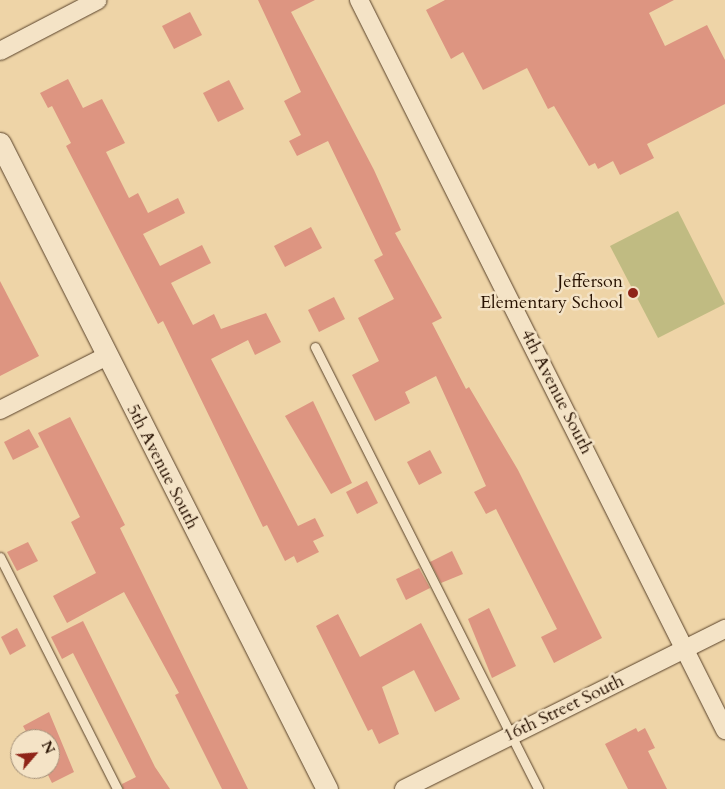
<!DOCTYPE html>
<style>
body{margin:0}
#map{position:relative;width:725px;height:789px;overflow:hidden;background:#eed4a7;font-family:Cardo,serif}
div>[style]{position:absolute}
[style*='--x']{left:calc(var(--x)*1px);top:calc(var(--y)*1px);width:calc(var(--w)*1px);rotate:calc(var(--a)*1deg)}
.green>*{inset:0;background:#c0bb82}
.building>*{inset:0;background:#dd9581}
.roads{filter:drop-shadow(0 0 1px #59422a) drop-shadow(0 0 1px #59422a)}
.service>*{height:9px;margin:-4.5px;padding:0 4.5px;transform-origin:4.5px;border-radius:4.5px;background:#f4e3c6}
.minor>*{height:18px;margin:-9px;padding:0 9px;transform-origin:9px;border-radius:9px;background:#f4e3c6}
.tertiary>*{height:21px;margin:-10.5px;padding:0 10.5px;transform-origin:10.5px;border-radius:10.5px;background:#f4e3c6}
.dots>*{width:14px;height:14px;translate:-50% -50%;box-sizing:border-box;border:2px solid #f4e3c6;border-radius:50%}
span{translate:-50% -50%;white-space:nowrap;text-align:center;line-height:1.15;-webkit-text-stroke:5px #f4e3c6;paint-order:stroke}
.poi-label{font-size:18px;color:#271101}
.right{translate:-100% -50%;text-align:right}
.street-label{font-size:18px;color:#271101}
.north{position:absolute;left:10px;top:729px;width:50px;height:50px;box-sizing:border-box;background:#f4e3c6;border:1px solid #a28f77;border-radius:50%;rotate:63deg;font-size:14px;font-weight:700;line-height:20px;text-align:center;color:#271101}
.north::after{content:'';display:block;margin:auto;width:18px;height:22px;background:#8f2418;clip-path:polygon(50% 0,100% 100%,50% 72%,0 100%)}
</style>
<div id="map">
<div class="green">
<i style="clip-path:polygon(678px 211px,725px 304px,658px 338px,610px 246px)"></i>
</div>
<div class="building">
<i style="clip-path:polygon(258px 0,315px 0,291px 12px,374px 170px,401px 230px,395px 233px,442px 318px,432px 323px,466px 389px,469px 387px,518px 470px,602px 638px,554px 663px,541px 637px,557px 629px,496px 509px,486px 514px,474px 492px,486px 486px,436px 376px,405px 392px,410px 403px,375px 421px,352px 375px,379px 361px,358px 318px,394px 299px,374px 260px,383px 255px,328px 141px,297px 156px,289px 141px,301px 135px,284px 101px,301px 92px)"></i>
<i style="clip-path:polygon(445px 0,674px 0,649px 13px,665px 46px,707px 25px,725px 60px,725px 104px,647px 144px,654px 158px,620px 175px,613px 161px,598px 169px,595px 163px,589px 166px,554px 106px,548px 109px,527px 68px,483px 90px,463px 52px,451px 59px,426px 10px)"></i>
<i style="clip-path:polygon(190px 12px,202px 35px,174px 49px,162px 26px)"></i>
<i style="clip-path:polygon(68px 79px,83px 108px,102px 99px,125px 143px,106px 152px,129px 198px,138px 193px,148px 213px,178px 198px,185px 213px,143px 234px,160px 266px,202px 245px,211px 263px,171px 283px,193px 325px,214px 314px,221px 329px,266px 313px,281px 342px,255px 355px,248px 340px,211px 359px,298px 526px,315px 518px,324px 536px,313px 541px,319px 552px,297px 563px,294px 556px,285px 561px,267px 525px,263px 527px,163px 321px,158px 324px,66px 146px,71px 143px,52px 106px,48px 108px,40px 93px)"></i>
<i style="clip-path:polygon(229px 80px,244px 109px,218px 122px,203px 93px)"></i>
<i style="clip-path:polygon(311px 227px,322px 248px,285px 267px,274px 246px)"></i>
<i style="clip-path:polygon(0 281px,39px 356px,0 376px)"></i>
<i style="clip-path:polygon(334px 297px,345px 319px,319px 332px,308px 310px)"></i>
<i style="clip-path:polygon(313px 401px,352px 483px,331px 494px,285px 416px)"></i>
<i style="clip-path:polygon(70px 417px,125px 525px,120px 528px,248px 789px,222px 789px,175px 695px,179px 693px,124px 592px,67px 623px,53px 596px,96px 573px,71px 522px,80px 517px,38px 433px)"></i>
<i style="clip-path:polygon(29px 429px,39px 447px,13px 460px,4px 442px)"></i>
<i style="clip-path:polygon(430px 450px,442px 473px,419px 485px,407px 462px)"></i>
<i style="clip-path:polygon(367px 481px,378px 503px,357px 514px,346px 492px)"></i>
<i style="clip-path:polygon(28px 542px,38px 561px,17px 571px,7px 552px)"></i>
<i style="clip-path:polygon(452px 551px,463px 574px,441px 583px,430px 562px)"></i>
<i style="clip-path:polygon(419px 568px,430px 588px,406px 600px,396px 579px)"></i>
<i style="clip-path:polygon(489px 608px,516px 666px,492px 678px,468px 619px)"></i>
<i style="clip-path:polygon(338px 614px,360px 657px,421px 623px,460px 699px,435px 712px,414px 670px,382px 687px,399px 734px,379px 744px,372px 729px,368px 731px,316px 626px)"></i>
<i style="clip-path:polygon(83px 621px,155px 767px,170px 789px,123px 789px,122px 784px,136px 777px,73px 653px,62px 659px,51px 637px)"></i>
<i style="clip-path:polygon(17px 628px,26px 646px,10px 655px,1px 637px)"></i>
<i style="clip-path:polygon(49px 712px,74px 772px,52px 783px,45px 769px,50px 769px,50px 739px,30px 739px,23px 726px)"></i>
<i style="clip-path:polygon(636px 728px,638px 732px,645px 728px,655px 748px,648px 751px,667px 789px,628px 789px,605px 744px)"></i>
</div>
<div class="roads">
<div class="service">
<i style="--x:315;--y:347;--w:495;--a:63.2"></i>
<i style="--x:0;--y:557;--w:260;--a:63.2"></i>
</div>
<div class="minor">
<i style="--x:359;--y:0;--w:817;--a:63.37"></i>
<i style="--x:0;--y:51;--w:110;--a:-27.5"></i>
<i style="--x:0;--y:410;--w:120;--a:-26.8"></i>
<i style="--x:404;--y:789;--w:359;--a:-26.5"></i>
</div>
<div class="tertiary">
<i style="--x:0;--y:143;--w:724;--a:63.15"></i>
</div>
</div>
<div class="dots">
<i style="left:633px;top:293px;background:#8f2418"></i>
</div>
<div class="poi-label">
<span class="right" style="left:623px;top:293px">Jefferson<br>Elementary School</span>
</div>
<div class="street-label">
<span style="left:556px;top:392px;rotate:63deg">4th Avenue South</span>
<span style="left:162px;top:467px;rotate:63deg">5th Avenue South</span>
<span style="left:564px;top:709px;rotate:-26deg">16th Street South</span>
</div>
<div class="north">N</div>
</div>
